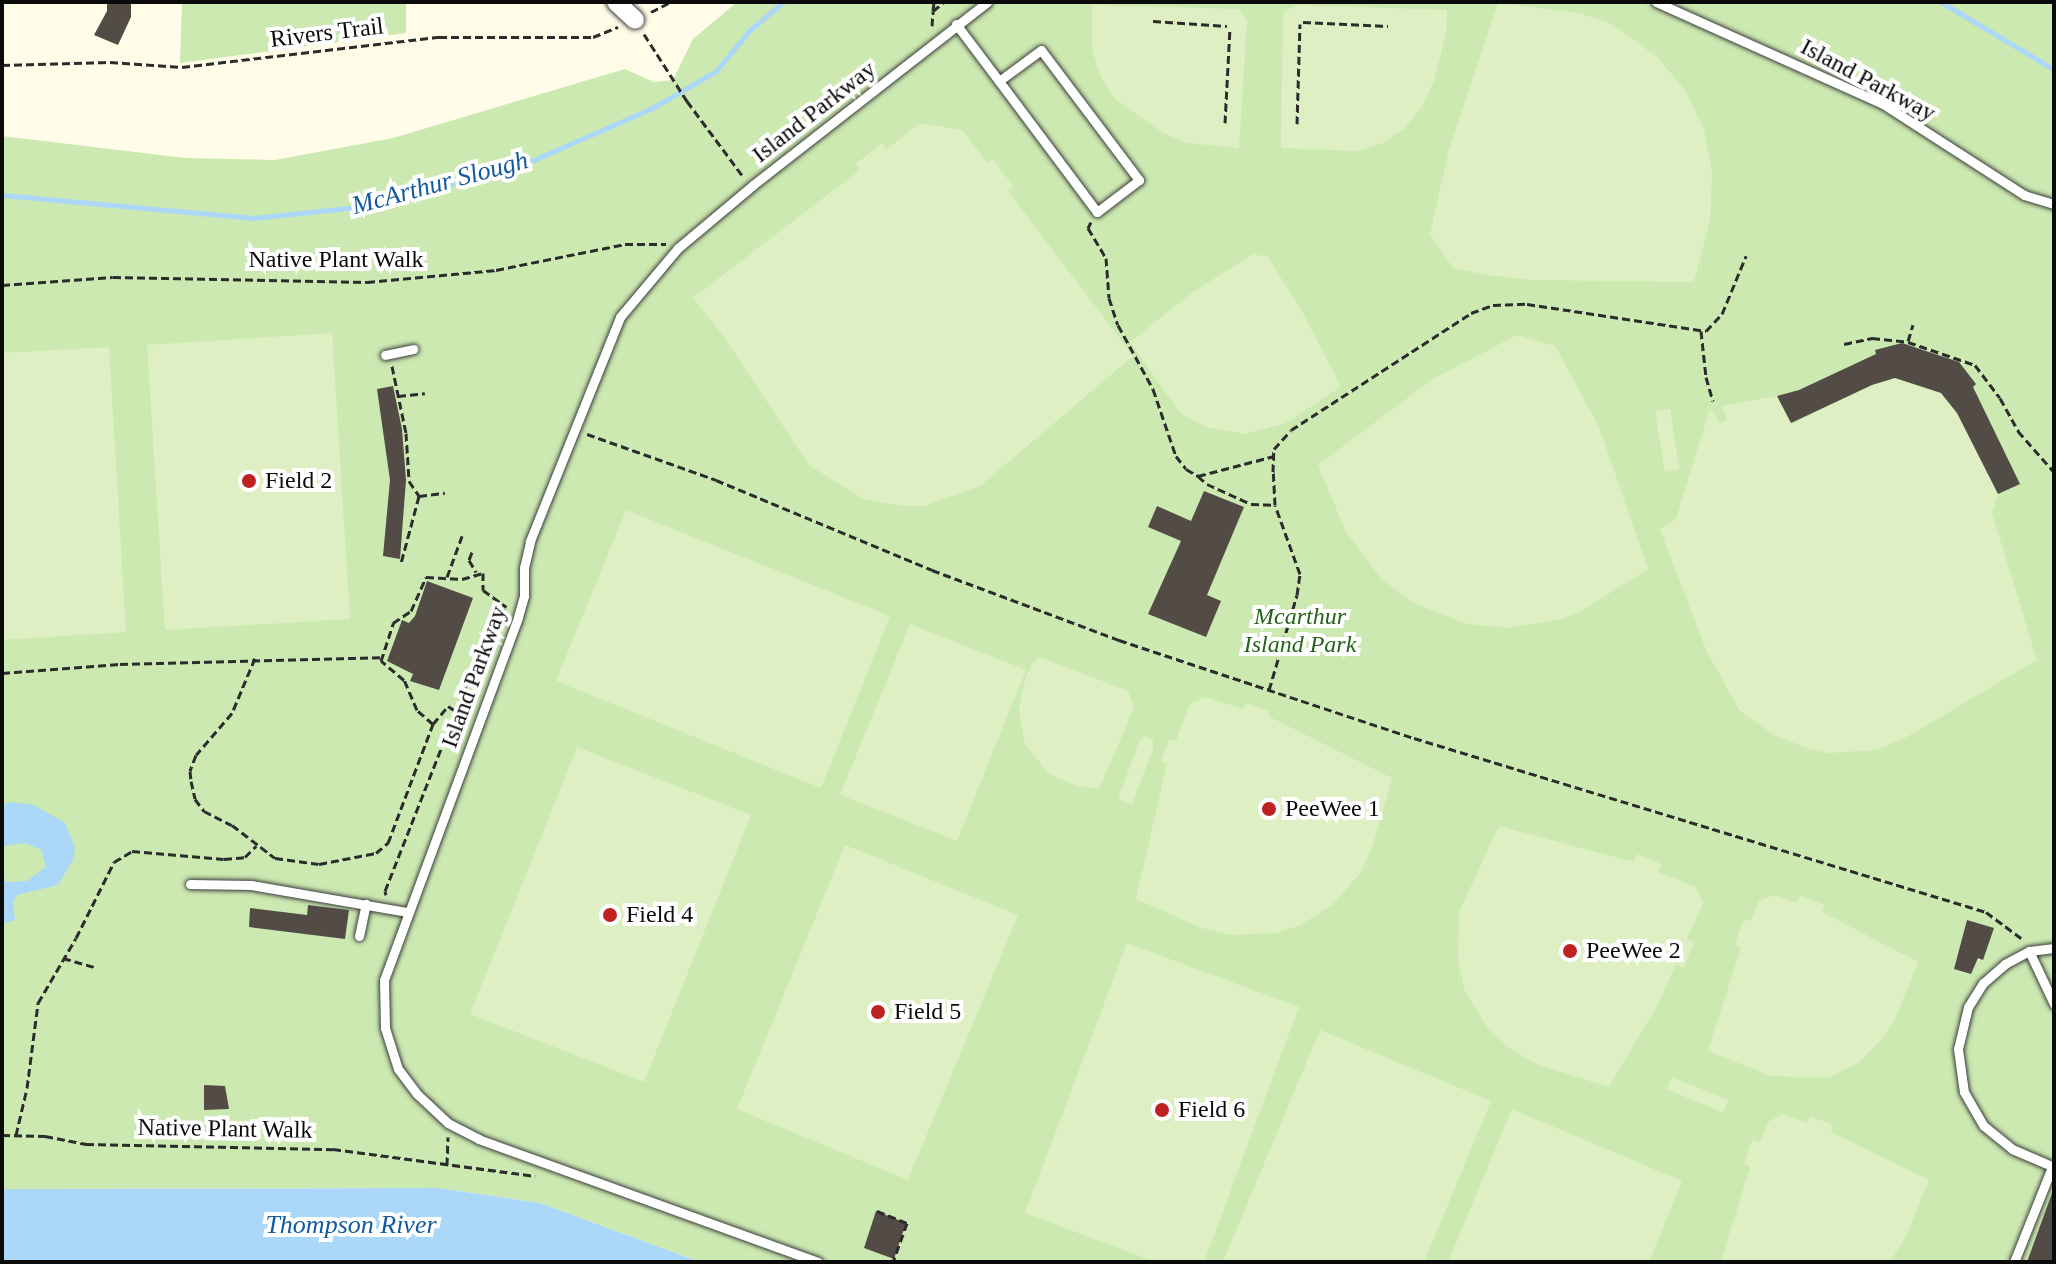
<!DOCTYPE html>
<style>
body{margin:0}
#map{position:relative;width:2056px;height:1264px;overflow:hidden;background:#fffce8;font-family:Georgia,serif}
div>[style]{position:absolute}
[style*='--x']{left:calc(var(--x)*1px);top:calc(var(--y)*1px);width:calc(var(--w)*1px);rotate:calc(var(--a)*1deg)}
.green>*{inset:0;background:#cbe9b1}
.pitch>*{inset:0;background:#def0c3}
.water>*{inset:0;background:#abd7f8}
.stream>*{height:5px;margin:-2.5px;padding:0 2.5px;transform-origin:2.5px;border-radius:2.5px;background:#abd7f8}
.building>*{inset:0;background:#534c46}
.path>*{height:3px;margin-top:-1.5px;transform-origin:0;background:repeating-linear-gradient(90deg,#2c2c2c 0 8px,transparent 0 12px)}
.roads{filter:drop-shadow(0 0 2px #3d3d3d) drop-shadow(0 0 2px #3d3d3d)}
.lane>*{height:9px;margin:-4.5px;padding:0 4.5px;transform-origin:4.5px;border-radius:4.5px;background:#fff}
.street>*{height:18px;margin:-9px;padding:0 9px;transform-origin:9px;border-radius:9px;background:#fff}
.dots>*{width:22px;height:22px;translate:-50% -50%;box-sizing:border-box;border:4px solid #fff;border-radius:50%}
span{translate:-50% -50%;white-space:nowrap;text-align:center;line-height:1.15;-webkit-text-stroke:8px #fff;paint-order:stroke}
.street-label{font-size:24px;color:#0a0a0a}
.poi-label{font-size:24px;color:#0a0a0a}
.left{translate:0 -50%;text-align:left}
.park-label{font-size:24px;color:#25631a;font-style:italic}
.water-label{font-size:26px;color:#12599e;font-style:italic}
.frame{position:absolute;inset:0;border:4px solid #0a0a0a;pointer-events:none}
</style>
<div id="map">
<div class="green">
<i style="clip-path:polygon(182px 2px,406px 2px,406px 33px,180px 63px)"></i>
<i style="clip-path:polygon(737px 2px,2054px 2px,2054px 1262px,700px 1262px,540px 1203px,439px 1188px,2px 1189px,2px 136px,185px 158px,275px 160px,393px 138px,625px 69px,654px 82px,673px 80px,693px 39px)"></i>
</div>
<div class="pitch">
<i style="clip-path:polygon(1498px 3px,1580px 13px,1612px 24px,1657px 57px,1685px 90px,1704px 130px,1712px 173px,1710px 220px,1694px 282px,1532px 280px,1487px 275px,1453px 268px,1430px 235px,1448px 153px)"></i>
<i style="clip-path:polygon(1092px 5px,1238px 9px,1247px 20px,1239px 148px,1188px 143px,1163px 133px,1114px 98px,1100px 75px,1092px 50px)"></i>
<i style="clip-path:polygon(1298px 5px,1447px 10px,1446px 34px,1434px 81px,1422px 106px,1405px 128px,1381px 144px,1356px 151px,1281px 148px,1283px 12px)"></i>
<i style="clip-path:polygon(920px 123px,962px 130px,987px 163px,993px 159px,1013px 186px,1008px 191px,1133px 356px,980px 486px,924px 506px,903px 506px,863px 499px,809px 465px,722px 334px,693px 298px,860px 170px,856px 164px,882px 143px,887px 149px)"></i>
<i style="clip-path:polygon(1253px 254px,1268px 257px,1304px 315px,1341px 387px,1286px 423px,1245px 434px,1209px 428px,1180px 413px,1130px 342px,1193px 292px)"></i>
<i style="clip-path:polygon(332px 333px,350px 619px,165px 630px,147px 345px)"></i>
<i style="clip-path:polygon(1517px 335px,1555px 346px,1599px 427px,1648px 569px,1578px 613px,1557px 620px,1508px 628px,1467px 624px,1414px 603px,1381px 579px,1346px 532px,1318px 465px,1433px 379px)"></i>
<i style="clip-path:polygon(109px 347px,126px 632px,2px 640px,2px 353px)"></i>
<i style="clip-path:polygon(1895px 378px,1941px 393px,1957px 413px,1998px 494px,1992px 513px,2037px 660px,1905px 738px,1876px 750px,1828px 753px,1809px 749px,1774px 735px,1739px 710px,1706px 650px,1660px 529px,1676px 519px,1710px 408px,1720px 423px,1727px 419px,1722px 406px,1777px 396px,1792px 424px,1872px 385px)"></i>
<i style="clip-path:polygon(1670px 409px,1679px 469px,1665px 472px,1655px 411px)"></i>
<i style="clip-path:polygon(626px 510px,890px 616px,821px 788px,556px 681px)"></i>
<i style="clip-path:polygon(910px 624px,1026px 670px,957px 841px,840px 795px)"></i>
<i style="clip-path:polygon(1040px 657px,1128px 691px,1134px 708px,1099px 789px,1077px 786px,1049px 774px,1025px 744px,1019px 712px,1021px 697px,1026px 676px,1033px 662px)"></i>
<i style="clip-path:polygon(1205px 697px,1243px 709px,1246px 703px,1269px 711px,1268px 716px,1392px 778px,1372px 847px,1361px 872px,1333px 904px,1301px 925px,1276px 933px,1230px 935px,1202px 928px,1136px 899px,1167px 764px,1161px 762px,1169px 739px,1176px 741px,1190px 704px)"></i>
<i style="clip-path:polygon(1144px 736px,1153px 740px,1153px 749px,1132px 804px,1118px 799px,1138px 744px)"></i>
<i style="clip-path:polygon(577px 747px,751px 815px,644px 1082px,470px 1014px)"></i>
<i style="clip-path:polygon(1499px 826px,1634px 862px,1637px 854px,1661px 864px,1658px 872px,1696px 887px,1703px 903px,1687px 939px,1694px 942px,1684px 967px,1676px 964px,1657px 1006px,1609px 1087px,1539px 1065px,1512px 1050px,1489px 1030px,1465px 991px,1458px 962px,1459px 912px)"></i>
<i style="clip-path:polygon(845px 845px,1018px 915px,908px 1180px,737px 1109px)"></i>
<i style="clip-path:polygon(1775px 895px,1797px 903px,1800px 896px,1825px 905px,1822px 912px,1918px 962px,1895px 1019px,1883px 1038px,1858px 1063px,1828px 1078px,1771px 1076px,1708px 1051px,1741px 947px,1735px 944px,1744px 919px,1751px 921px,1759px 901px)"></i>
<i style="clip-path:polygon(1127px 943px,1299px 1007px,1204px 1262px,1155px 1262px,1025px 1213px)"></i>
<i style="clip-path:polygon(1320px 1030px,1491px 1101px,1424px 1262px,1223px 1262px)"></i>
<i style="clip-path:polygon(1672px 1077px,1728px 1100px,1723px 1113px,1667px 1089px)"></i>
<i style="clip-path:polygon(1512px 1109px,1682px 1181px,1649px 1262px,1448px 1262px)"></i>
<i style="clip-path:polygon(1783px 1114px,1807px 1123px,1810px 1116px,1833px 1125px,1831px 1132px,1929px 1180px,1906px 1236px,1890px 1262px,1721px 1262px,1750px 1167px,1744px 1164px,1752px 1140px,1760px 1142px,1768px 1122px)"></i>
</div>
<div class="water">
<i style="clip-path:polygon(14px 802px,34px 805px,65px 823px,75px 848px,73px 860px,58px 885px,17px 895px,13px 902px,15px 920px,2px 924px,2px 876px,6px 882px,27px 881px,46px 867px,41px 850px,25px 843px,2px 846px,2px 804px)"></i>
<i style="clip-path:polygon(439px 1188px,540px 1203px,700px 1262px,2px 1262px,2px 1189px)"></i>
</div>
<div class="stream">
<i style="--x:1941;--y:2;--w:131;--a:30.9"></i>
<i style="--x:2;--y:195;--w:253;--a:5.2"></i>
<i style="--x:254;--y:218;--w:122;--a:-6.1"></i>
<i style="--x:375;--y:205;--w:160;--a:-15.6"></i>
<i style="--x:529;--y:162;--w:137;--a:-23.7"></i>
<i style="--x:654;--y:107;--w:72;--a:-30.1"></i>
<i style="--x:716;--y:71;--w:52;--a:-50.5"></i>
<i style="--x:749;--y:31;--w:45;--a:-40.5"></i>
</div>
<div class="building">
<i style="clip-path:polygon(107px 2px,131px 2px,131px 17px,118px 45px,94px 35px,107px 11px)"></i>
<i style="clip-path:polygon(1902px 343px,1959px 362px,1976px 384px,1973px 387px,2020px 484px,1998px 494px,1957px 413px,1941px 393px,1895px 378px,1872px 385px,1791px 423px,1777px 396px,1799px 390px,1876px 354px,1875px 350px)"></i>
<i style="clip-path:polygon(393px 386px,402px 429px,406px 480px,400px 559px,383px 556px,390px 480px,377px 389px)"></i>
<i style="clip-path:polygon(1204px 491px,1244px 507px,1207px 595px,1221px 601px,1206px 637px,1148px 614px,1181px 541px,1148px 527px,1157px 506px,1191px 521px)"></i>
<i style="clip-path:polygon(427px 581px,473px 598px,439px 690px,410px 681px,413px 674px,387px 661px,402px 620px,409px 623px,415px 616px)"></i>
<i style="clip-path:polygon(308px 905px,349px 910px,345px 939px,249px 927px,250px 908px,307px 915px)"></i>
<i style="clip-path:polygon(1967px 920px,1994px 928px,1983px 960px,1978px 958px,1971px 974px,1954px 969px)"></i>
<i style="clip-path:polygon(204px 1085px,225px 1086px,229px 1109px,204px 1110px)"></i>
<i style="clip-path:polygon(2052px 1193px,2054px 1262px,2027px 1262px)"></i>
<i style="clip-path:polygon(876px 1211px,906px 1223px,894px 1259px,864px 1248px)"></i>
</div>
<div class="path">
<i style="--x:933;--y:11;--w:9;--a:-84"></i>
<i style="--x:651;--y:12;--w:22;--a:-27"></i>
<i style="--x:1153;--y:21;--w:74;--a:3.9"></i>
<i style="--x:1303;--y:22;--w:85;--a:2.7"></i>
<i style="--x:932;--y:26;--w:15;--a:-86"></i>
<i style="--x:933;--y:11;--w:14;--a:-39"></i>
<i style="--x:644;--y:34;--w:80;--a:57.3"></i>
<i style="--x:687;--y:101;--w:92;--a:53.4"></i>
<i style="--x:2;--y:65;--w:108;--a:-1.6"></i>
<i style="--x:110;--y:62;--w:72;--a:4"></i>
<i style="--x:182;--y:67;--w:259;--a:-6.7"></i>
<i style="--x:439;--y:37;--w:154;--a:0"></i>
<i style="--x:593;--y:37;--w:27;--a:-22"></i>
<i style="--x:1225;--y:123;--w:94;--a:-87"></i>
<i style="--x:1297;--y:124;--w:100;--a:-88.3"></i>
<i style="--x:1091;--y:222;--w:7;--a:117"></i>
<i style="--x:1088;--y:228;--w:35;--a:59"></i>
<i style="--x:1106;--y:258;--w:40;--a:85.7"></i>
<i style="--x:1109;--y:298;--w:28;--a:72"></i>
<i style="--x:1118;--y:325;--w:73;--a:61.3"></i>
<i style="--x:1153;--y:389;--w:71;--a:71.1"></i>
<i style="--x:1176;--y:456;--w:16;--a:52"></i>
<i style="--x:1186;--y:469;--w:14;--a:30"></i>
<i style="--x:1198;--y:476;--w:79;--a:-14.7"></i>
<i style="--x:2;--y:285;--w:111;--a:-4.1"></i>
<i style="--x:113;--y:277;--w:254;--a:1.1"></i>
<i style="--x:367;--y:282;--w:130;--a:-5.3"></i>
<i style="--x:496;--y:270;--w:132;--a:-11.4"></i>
<i style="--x:625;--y:244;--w:41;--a:0"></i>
<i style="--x:1701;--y:331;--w:46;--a:83.8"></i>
<i style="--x:1706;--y:377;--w:25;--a:74"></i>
<i style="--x:1908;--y:341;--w:17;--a:-73"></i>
<i style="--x:1844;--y:344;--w:29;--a:-12"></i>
<i style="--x:1872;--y:338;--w:36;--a:6"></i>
<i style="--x:1908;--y:342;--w:71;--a:18.9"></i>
<i style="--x:1975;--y:365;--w:41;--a:52.9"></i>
<i style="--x:2000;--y:398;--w:38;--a:61"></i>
<i style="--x:2018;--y:431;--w:55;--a:48.7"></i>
<i style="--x:392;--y:366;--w:68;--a:78.2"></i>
<i style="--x:406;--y:433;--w:48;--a:86.4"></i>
<i style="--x:409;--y:481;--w:18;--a:56"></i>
<i style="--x:419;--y:496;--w:69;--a:105"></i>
<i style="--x:398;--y:396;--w:27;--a:-6"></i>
<i style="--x:587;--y:434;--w:137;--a:19.6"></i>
<i style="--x:716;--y:480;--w:234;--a:22.6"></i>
<i style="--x:932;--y:570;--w:200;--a:20.5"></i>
<i style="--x:1119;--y:640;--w:311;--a:18.4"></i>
<i style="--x:1414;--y:738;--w:598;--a:16.92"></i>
<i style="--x:1986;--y:912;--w:44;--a:36.6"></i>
<i style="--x:1198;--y:476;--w:12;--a:42"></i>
<i style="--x:1207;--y:484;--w:48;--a:24.4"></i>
<i style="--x:1251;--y:504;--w:23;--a:2"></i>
<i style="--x:419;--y:496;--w:26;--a:-7"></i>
<i style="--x:472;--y:552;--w:9;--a:111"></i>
<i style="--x:469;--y:560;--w:14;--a:60"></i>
<i style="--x:447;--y:577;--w:44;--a:-69.9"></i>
<i style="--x:255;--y:658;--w:60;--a:112.7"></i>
<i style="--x:232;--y:713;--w:55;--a:130.6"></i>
<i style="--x:196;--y:755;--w:17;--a:111"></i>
<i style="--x:190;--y:771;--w:10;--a:84"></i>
<i style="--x:191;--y:781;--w:18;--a:77"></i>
<i style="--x:195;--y:799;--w:15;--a:53"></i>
<i style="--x:204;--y:811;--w:31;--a:27"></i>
<i style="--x:232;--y:825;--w:54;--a:37.5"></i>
<i style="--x:275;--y:858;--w:44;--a:7.8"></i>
<i style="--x:319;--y:864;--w:58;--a:-10.9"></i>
<i style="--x:376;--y:853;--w:16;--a:-40"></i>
<i style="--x:388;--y:843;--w:127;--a:-69.3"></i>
<i style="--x:433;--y:724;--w:23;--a:-50"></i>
<i style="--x:448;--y:706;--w:20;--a:33"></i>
<i style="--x:2;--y:673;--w:118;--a:-4.4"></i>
<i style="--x:120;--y:664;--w:261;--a:-1.5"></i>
<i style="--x:1269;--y:690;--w:99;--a:-73.6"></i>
<i style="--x:1297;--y:595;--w:21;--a:-82"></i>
<i style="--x:1300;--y:574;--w:73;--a:-109.9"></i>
<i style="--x:1275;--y:505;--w:33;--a:-93"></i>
<i style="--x:1273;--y:472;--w:23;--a:-88"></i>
<i style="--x:1274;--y:449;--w:25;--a:-48"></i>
<i style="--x:1291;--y:430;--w:215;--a:-33"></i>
<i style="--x:1471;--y:313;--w:23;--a:-20"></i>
<i style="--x:1493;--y:305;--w:34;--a:-2"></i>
<i style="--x:1527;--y:304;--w:181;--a:8.6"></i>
<i style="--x:1706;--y:331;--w:23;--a:-47"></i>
<i style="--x:1722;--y:314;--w:63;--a:-67.5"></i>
<i style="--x:433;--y:724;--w:21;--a:-139"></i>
<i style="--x:417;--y:710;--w:33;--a:-113"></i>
<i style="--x:404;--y:680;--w:30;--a:-140"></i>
<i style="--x:381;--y:661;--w:40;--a:-72"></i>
<i style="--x:393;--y:623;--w:22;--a:-34"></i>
<i style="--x:411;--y:611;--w:37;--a:-66"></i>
<i style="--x:426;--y:577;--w:36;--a:3"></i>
<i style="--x:462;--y:579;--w:22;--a:-16"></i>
<i style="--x:483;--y:573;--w:17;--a:90"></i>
<i style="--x:483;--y:590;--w:29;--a:36"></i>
<i style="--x:386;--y:895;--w:4;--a:-104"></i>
<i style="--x:385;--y:891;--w:281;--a:-68.5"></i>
<i style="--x:488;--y:630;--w:27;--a:-51"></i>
<i style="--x:63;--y:958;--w:32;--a:16"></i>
<i style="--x:2;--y:1135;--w:43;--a:1.3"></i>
<i style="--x:45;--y:1136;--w:42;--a:11"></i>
<i style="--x:86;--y:1144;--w:247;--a:1.2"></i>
<i style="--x:333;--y:1149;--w:204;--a:7.6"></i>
<i style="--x:16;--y:1135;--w:48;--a:-76.8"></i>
<i style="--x:27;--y:1088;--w:86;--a:-82.6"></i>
<i style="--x:38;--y:1003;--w:75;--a:-59.7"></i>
<i style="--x:76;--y:938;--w:85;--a:-63.4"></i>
<i style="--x:114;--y:862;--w:21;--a:-31"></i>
<i style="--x:132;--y:851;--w:92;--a:5"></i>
<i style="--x:224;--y:859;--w:21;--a:-5"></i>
<i style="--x:245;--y:857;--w:16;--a:-45"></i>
<i style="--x:447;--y:1165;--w:28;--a:-88"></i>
<i style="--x:877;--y:1211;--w:32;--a:22"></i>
<i style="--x:907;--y:1223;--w:41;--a:109.7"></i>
</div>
<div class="roads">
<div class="lane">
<i style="--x:1656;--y:2;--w:249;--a:24.2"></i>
<i style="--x:1883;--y:104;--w:168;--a:32.8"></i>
<i style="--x:2024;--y:195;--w:31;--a:17"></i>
<i style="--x:956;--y:24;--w:71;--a:53"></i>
<i style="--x:999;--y:81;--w:52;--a:-36.4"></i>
<i style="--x:1041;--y:50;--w:163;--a:53"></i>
<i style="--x:1139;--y:180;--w:53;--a:142.7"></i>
<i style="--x:1097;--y:212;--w:164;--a:-126.8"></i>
<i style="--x:385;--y:355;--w:29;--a:-12"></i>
<i style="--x:190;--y:884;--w:61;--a:0.9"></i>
<i style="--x:251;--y:885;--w:159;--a:9.8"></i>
<i style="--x:359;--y:936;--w:33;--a:-78"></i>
<i style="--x:2054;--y:948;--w:25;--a:173"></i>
<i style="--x:2029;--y:951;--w:27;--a:152"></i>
<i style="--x:2005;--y:964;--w:29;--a:139"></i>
<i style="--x:1983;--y:983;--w:28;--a:122"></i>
<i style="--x:1968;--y:1007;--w:43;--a:103.4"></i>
<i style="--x:1958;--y:1049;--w:43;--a:82.1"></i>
<i style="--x:1964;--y:1092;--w:39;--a:60"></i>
<i style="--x:1984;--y:1126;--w:36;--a:39"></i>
<i style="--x:2012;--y:1149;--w:46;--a:23.2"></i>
<i style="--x:2029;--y:951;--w:59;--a:64.7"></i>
<i style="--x:818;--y:1262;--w:361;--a:-160.1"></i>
<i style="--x:479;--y:1139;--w:35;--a:-153"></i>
<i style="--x:448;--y:1123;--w:42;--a:-136.9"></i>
<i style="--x:417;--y:1094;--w:31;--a:-127"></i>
<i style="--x:398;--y:1069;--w:43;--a:-107.6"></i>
<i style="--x:385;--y:1028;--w:48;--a:-91.2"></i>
<i style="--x:384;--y:980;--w:387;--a:-69.7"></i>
<i style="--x:518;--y:617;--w:22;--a:-74"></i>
<i style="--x:524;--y:596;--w:28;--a:-90"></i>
<i style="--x:524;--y:568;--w:28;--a:-77"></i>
<i style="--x:530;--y:541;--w:241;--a:-68.1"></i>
<i style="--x:620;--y:317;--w:90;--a:-50"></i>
<i style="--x:678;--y:248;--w:98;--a:-40"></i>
<i style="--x:753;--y:185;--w:297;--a:-38"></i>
<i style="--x:2014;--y:1262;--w:102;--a:-68.2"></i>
</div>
<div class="street">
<i style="--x:616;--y:2;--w:26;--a:43"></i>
</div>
</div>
<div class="dots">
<i style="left:249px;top:481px;background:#bd2120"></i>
<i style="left:1269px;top:809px;background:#bd2120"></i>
<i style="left:610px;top:915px;background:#bd2120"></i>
<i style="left:1570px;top:951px;background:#bd2120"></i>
<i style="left:878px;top:1012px;background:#bd2120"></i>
<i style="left:1162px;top:1110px;background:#bd2120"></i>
</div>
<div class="street-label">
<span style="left:327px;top:33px;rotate:-7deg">Rivers Trail</span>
<span style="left:1868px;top:80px;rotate:28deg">Island Parkway</span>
<span style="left:814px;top:112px;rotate:-38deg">Island Parkway</span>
<span style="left:336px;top:260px">Native Plant Walk</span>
<span style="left:474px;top:677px;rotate:-70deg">Island Parkway</span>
<span style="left:225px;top:1129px;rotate:1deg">Native Plant Walk</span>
</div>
<div class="poi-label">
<span class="left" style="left:265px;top:481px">Field 2</span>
<span class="left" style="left:1285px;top:809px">PeeWee 1</span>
<span class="left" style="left:626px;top:915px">Field 4</span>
<span class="left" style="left:1586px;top:951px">PeeWee 2</span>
<span class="left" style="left:894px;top:1012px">Field 5</span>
<span class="left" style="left:1178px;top:1110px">Field 6</span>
</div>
<div class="park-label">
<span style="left:1300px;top:631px">Mcarthur<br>Island Park</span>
</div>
<div class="water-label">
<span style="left:440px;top:183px;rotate:-15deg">McArthur Slough</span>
<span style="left:351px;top:1225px">Thompson River</span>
</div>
<div class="frame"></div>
</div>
